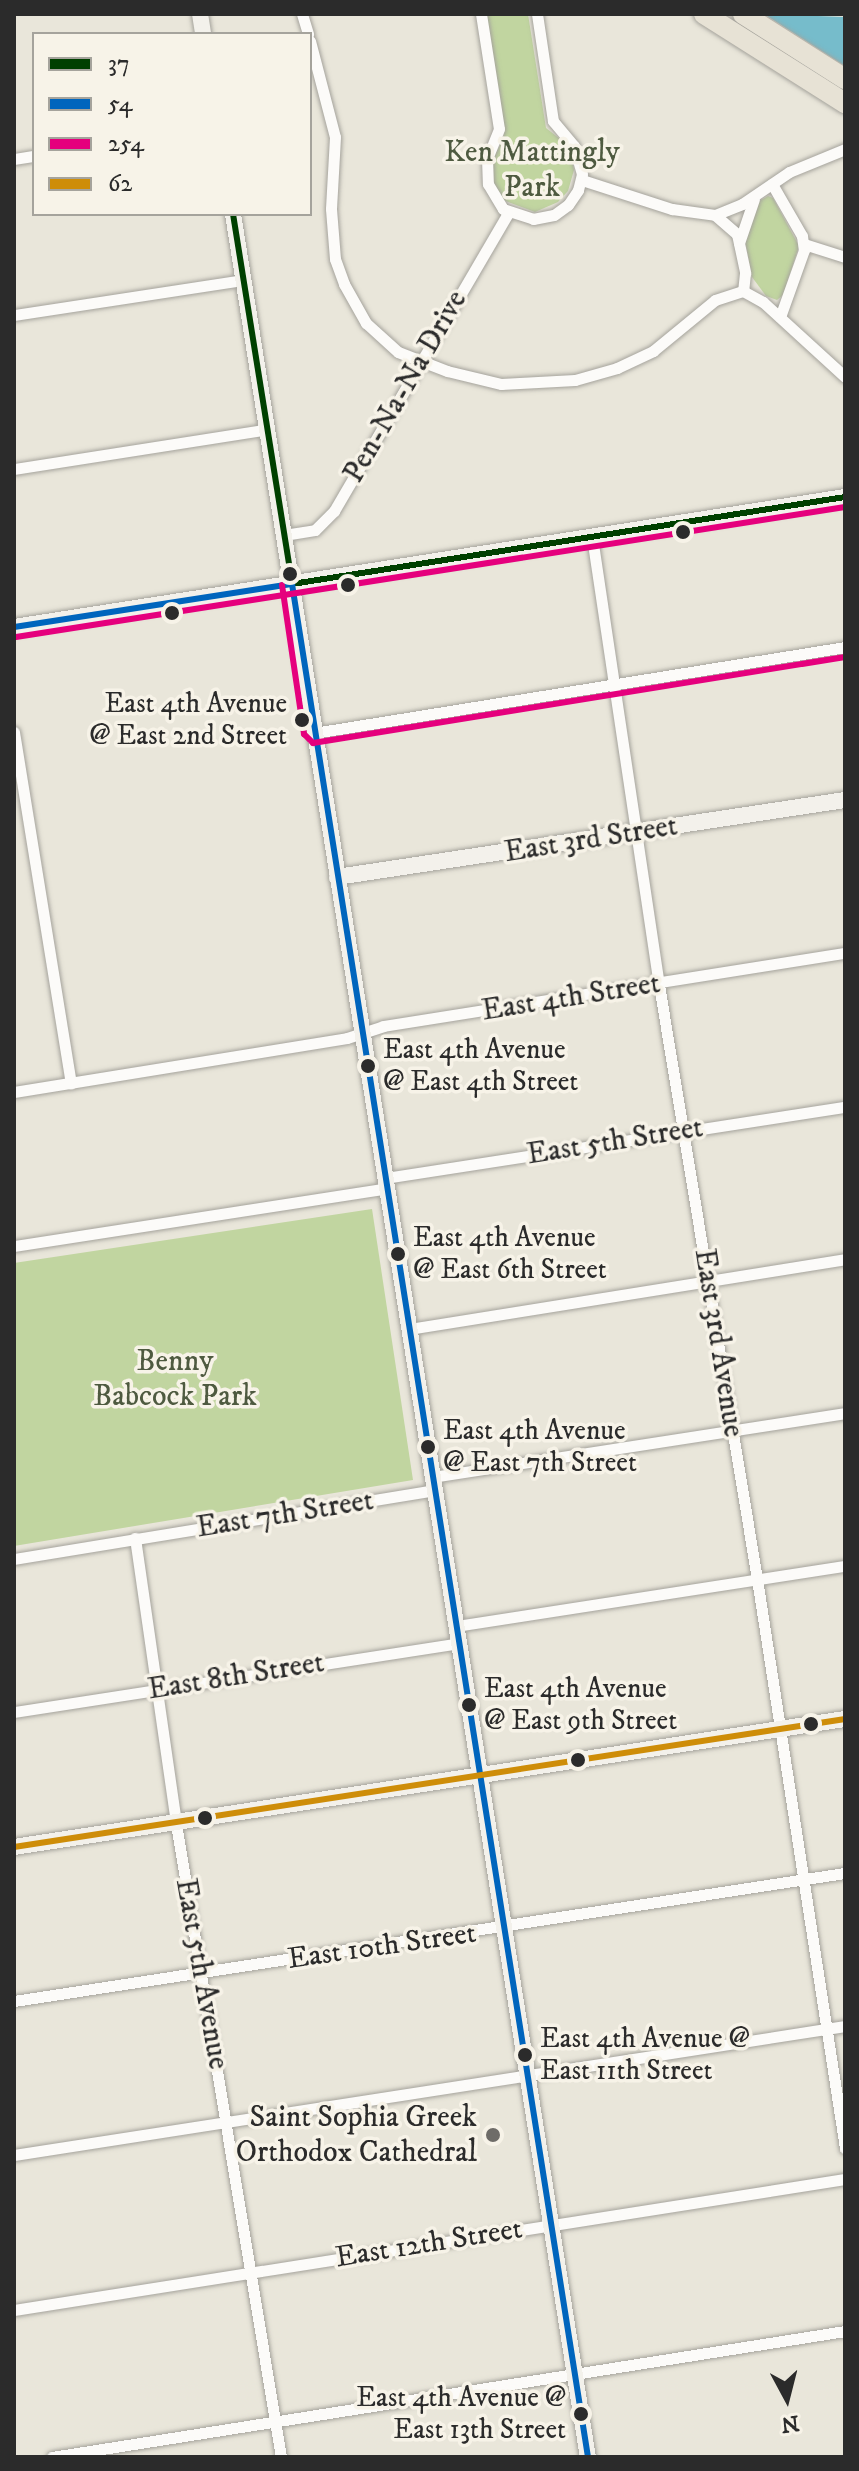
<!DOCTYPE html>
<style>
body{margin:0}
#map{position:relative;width:859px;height:2471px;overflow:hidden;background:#e9e6da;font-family:"IM FELL DW Pica",serif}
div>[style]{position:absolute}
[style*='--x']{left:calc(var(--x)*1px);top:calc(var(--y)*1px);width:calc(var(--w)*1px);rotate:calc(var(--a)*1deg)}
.green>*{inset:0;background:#c1d5a0}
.water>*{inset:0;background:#76bccb}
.roads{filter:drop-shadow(0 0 2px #a5a39c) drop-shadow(0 0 2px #a5a39c)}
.street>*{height:11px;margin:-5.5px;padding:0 5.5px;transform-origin:5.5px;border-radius:5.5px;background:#fcfbf9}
.secondary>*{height:16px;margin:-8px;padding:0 8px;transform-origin:8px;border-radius:8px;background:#f3f1eb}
.highway>*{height:20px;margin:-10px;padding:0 10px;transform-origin:10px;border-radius:10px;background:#e7e2d5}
.bus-1>*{height:6px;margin:-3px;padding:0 3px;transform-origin:3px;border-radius:3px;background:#004000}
.bus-2>*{height:6px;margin:-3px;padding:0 3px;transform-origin:3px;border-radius:3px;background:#0065bd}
.bus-3>*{height:6px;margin:-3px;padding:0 3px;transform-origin:3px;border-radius:3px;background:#e5007d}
.bus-4>*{height:6px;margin:-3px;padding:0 3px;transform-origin:3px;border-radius:3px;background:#ce8d09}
.dots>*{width:22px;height:22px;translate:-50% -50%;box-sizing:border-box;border:4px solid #f7f3e8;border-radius:50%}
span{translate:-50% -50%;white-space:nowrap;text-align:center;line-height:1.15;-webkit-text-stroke:7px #f7f3e8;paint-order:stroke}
.bus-label{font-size:28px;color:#2b2b2b}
.right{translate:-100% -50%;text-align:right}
.left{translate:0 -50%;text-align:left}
.park-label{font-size:30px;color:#4e5a40}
.street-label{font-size:30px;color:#2b2b2b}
.poi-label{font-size:30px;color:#2b2b2b}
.frame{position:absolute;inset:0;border:16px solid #2b2b2b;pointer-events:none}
.legend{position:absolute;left:32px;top:32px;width:280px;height:184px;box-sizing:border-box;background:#f7f3e8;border:2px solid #a5a39c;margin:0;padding:10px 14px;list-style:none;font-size:24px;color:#2b2b2b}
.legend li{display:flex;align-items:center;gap:16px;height:40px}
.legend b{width:40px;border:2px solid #a5a39c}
.north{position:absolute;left:747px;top:2359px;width:80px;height:80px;-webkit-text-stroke:6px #f7f3e8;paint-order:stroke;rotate:173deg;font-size:22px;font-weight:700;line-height:32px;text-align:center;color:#2b2b2b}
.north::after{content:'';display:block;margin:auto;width:28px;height:36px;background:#2b2b2b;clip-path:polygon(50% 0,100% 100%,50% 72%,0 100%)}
</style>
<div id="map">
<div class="green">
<i style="clip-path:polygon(486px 14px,528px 14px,546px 128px,560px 139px,572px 157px,574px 170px,568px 191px,558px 202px,535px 212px,503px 200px,491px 180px,494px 156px,504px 138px)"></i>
<i style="clip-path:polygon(768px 196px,773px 198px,799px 246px,783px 295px,777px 300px,766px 296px,752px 277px,744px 235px,756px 203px)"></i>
<i style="clip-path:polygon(372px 1209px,413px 1480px,14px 1546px,14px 1263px)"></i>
</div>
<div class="water">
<i style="clip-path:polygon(764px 14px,845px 17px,845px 66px)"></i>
</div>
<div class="roads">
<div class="street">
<i style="--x:302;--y:14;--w:21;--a:73"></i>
<i style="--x:481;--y:14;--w:116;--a:81.1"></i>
<i style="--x:499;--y:129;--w:31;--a:112"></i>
<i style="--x:487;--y:158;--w:26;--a:88"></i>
<i style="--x:488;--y:184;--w:29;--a:59"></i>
<i style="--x:503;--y:209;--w:32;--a:18"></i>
<i style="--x:533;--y:219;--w:21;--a:-11"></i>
<i style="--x:554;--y:215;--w:17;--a:-36"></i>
<i style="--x:568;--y:205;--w:18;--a:-56"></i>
<i style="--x:578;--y:190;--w:16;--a:-76"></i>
<i style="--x:582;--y:174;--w:29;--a:-106"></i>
<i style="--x:574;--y:146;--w:33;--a:-130"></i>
<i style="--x:553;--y:121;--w:108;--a:-98.5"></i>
<i style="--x:310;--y:41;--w:99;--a:75.4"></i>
<i style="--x:335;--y:137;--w:72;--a:93.2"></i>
<i style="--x:331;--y:209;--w:50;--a:85.4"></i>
<i style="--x:335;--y:259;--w:27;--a:70"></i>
<i style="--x:344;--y:284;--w:45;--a:60.6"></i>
<i style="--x:366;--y:323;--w:43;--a:42.2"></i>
<i style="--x:398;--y:352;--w:53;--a:21.2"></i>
<i style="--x:447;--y:371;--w:56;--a:13.5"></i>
<i style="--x:501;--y:384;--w:74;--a:-3.1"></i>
<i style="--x:575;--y:380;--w:44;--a:-15.9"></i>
<i style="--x:617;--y:368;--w:40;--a:-25"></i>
<i style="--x:653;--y:351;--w:80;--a:-39.4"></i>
<i style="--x:715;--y:300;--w:29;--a:-18"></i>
<i style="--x:743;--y:291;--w:23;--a:29"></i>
<i style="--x:763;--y:302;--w:111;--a:42.4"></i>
<i style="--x:14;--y:159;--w:20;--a:-9"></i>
<i style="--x:582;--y:180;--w:95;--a:17.9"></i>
<i style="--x:672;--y:209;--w:43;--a:7.9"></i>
<i style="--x:715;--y:215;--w:29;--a:-22"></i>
<i style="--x:742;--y:204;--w:57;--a:-34.2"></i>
<i style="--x:789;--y:172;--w:61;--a:-22.3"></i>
<i style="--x:772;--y:184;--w:60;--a:60"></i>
<i style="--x:802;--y:236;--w:14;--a:82"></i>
<i style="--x:804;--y:250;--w:71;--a:109.7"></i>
<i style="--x:715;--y:215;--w:29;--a:41"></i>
<i style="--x:737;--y:234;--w:40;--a:78"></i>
<i style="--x:745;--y:273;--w:18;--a:96"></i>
<i style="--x:739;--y:243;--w:46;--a:-71.2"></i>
<i style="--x:804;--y:244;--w:43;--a:17.6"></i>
<i style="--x:14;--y:315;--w:232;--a:-8.7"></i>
<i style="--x:14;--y:469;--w:257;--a:-8.9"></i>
<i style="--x:284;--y:535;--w:31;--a:-9"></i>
<i style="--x:315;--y:530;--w:27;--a:-45"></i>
<i style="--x:334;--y:511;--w:345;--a:-59.7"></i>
<i style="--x:592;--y:537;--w:453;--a:81.5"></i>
<i style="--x:659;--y:985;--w:602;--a:80.63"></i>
<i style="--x:757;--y:1579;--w:576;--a:81.21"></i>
<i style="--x:14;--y:732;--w:356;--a:80.8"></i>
<i style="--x:314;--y:733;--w:538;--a:-9.2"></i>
<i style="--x:14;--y:1092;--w:337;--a:-9.2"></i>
<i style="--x:347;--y:1038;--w:38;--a:-18"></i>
<i style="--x:383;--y:1026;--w:468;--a:-9"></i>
<i style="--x:385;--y:1178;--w:465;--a:-8.8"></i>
<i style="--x:14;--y:1246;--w:377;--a:-8.8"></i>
<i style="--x:409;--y:1329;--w:442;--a:-9.1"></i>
<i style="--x:432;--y:1477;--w:418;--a:-8.8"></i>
<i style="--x:135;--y:1538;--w:289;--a:81.8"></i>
<i style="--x:176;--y:1824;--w:642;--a:80.58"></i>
<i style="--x:14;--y:1559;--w:426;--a:-9.3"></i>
<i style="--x:456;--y:1626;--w:394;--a:-8.8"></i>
<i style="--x:14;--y:1712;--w:450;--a:-8.8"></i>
<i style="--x:14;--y:2001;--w:841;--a:-8.76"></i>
<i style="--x:14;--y:2155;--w:841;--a:-8.82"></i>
<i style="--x:14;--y:2310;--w:841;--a:-8.96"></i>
<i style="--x:52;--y:2457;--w:803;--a:-9.03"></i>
</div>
<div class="secondary">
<i style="--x:200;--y:14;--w:20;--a:81"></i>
<i style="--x:233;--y:214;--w:2271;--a:81.01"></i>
<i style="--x:14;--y:627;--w:841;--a:-8.89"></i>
<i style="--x:337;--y:877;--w:514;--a:-8.62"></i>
<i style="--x:14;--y:1847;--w:841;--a:-8.76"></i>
</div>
<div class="highway">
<i style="--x:704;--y:14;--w:167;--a:32.3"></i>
<i style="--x:743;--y:14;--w:121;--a:32.5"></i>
</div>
</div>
<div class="bus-1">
<i style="--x:233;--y:214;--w:375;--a:80.9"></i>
<i style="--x:292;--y:584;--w:560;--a:-8.94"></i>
</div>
<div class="bus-2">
<i style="--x:14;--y:627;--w:281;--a:-8.8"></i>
<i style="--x:292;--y:584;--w:1896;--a:81.02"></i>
</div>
<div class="bus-3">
<i style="--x:282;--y:585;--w:151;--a:81.6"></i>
<i style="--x:304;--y:734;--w:13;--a:45"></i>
<i style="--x:313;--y:743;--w:539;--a:-9.18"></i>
<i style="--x:16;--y:637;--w:839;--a:-8.91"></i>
</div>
<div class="bus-4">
<i style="--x:14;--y:1847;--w:841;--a:-8.76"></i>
</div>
<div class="dots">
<i style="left:683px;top:532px;background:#2b2b2b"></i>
<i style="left:290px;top:574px;background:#2b2b2b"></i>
<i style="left:348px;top:585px;background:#2b2b2b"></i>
<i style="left:172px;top:613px;background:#2b2b2b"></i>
<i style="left:302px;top:720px;background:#2b2b2b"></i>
<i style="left:368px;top:1066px;background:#2b2b2b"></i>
<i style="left:398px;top:1254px;background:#2b2b2b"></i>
<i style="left:428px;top:1447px;background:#2b2b2b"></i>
<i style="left:469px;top:1705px;background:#2b2b2b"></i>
<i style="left:811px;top:1724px;background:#2b2b2b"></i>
<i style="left:578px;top:1760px;background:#2b2b2b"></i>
<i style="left:205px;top:1818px;background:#2b2b2b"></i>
<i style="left:525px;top:2055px;background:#2b2b2b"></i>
<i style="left:493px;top:2135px;background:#6e6c68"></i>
<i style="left:581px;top:2414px;background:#2b2b2b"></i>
</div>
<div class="bus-label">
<span class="right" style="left:287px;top:720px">East 4th Avenue<br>@ East 2nd Street</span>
<span class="left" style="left:383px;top:1066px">East 4th Avenue<br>@ East 4th Street</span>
<span class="left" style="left:413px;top:1254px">East 4th Avenue<br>@ East 6th Street</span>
<span class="left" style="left:443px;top:1447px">East 4th Avenue<br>@ East 7th Street</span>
<span class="left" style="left:484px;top:1705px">East 4th Avenue<br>@ East 9th Street</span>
<span class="left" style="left:540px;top:2055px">East 4th Avenue @<br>East 11th Street</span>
<span class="right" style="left:566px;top:2414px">East 4th Avenue @<br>East 13th Street</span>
</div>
<div class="park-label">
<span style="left:532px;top:170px">Ken Mattingly<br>Park</span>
<span style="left:175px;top:1379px">Benny<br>Babcock Park</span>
</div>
<div class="street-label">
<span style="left:406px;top:387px;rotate:-60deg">Pen-Na-Na Drive</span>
<span style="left:591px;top:840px;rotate:-9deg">East 3rd Street</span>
<span style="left:571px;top:998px;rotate:-9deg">East 4th Street</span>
<span style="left:615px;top:1142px;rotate:-9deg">East 5th Street</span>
<span style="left:718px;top:1343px;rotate:81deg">East 3rd Avenue</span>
<span style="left:285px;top:1515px;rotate:-9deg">East 7th Street</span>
<span style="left:236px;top:1677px;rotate:-9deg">East 8th Street</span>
<span style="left:382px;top:1947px;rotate:-8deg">East 10th Street</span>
<span style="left:201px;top:1974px;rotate:80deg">East 5th Avenue</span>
<span style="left:429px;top:2244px;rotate:-9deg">East 12th Street</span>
</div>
<div class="poi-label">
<span class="right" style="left:477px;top:2135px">Saint Sophia Greek<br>Orthodox Cathedral</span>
</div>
<div class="frame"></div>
<ul class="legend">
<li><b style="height:10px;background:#004000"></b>37</li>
<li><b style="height:10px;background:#0065bd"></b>54</li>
<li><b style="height:10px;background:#e5007d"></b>254</li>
<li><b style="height:10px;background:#ce8d09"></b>62</li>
</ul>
<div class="north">N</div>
</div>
